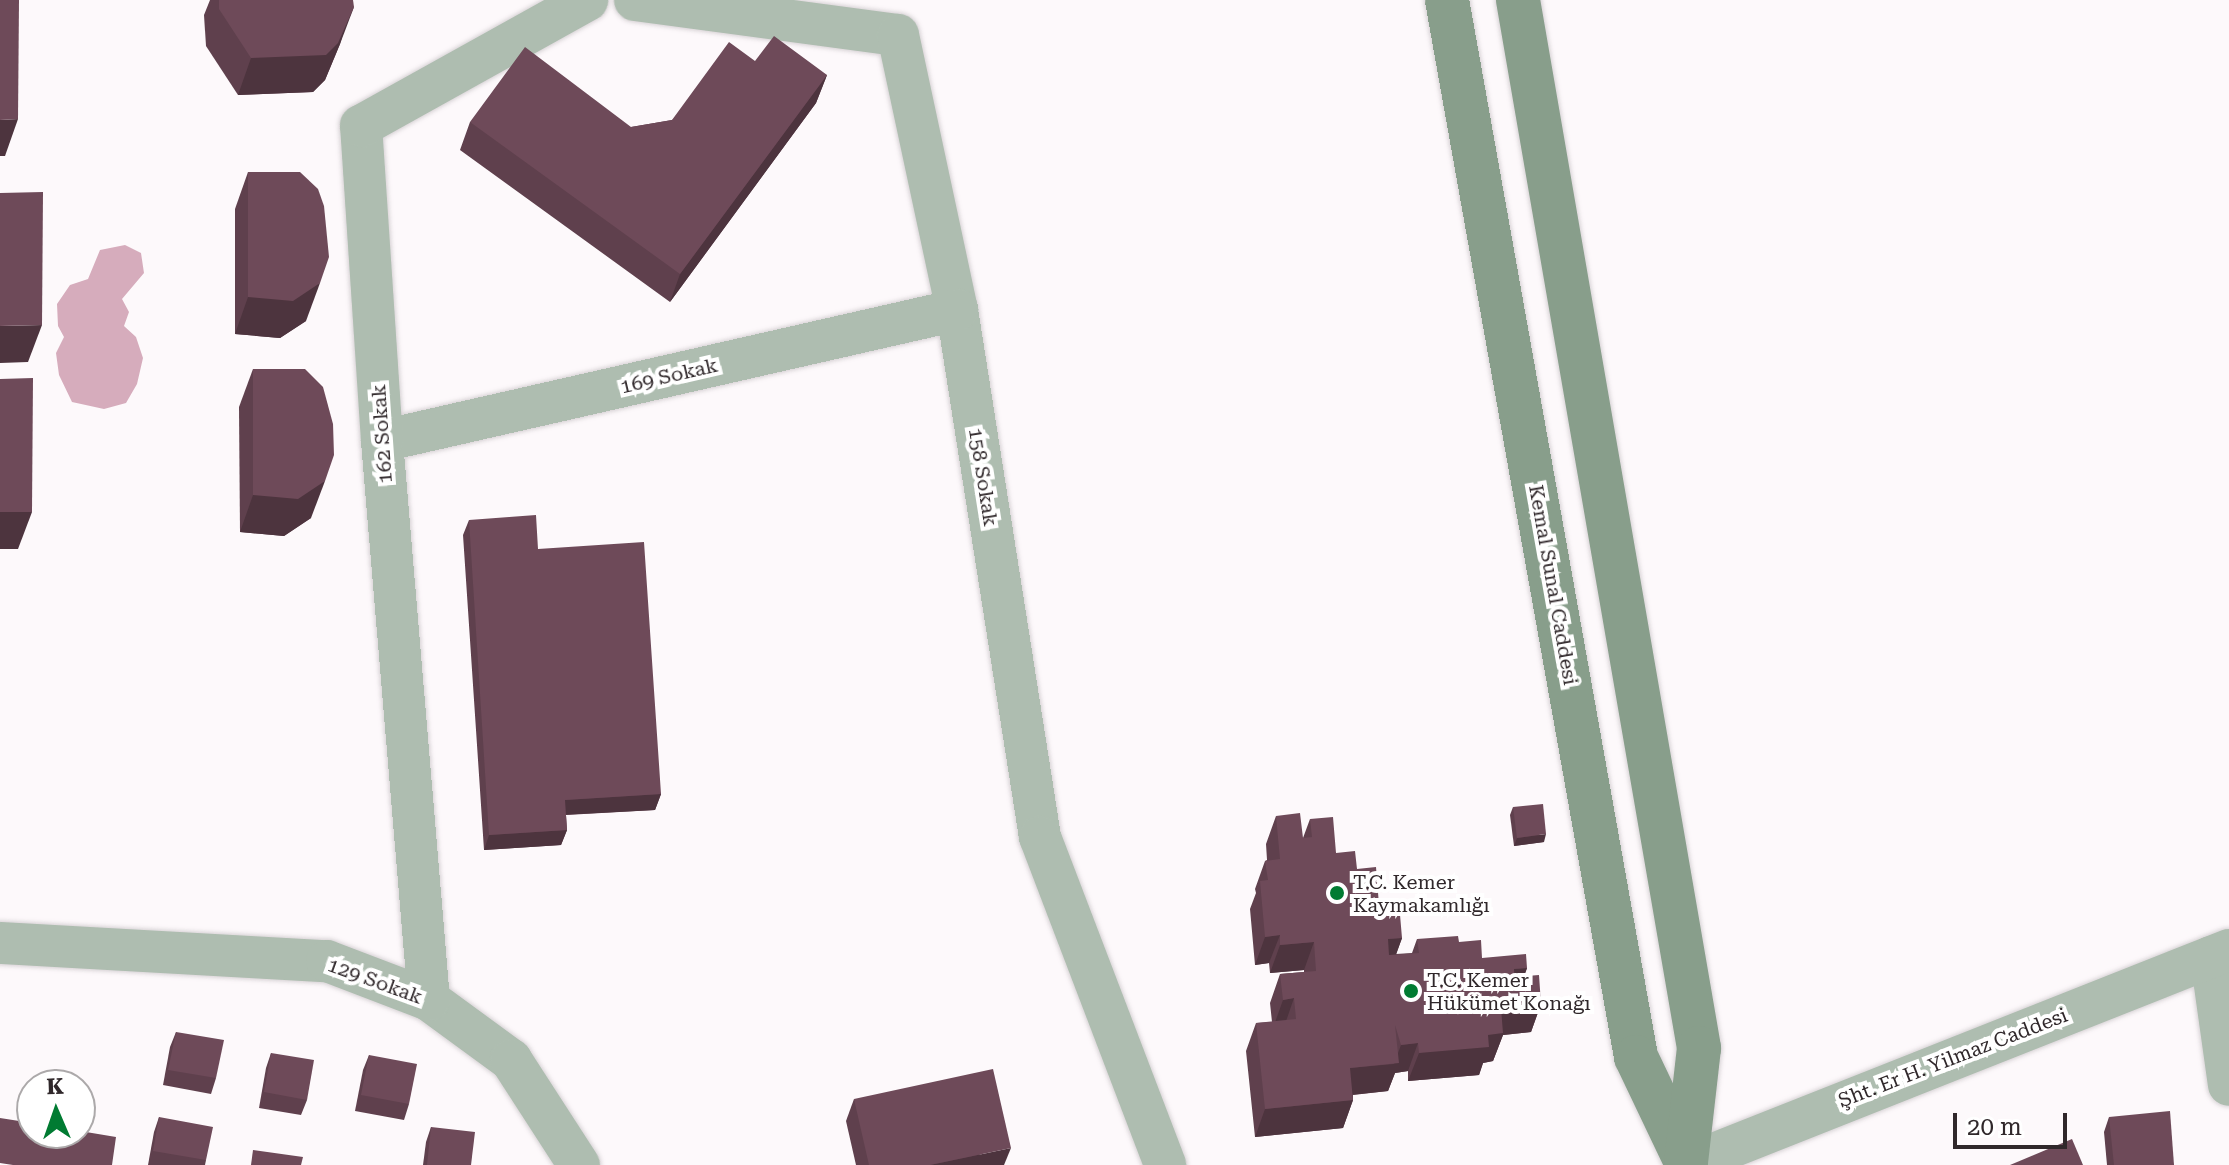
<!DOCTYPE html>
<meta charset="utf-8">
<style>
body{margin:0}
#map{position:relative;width:2229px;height:1165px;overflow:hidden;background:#fdf9fb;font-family:"Roboto Serif",serif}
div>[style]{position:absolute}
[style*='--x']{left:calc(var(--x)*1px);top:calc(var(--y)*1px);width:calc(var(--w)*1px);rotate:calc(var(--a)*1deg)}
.water>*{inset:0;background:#d6acbc}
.roads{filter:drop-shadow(0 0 2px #d8d3d6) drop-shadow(0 0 2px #d8d3d6)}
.street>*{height:42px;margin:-21px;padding:0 21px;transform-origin:21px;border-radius:21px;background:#aebdb0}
.secondary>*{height:44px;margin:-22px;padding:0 22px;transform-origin:22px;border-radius:22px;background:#889e8b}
.wall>*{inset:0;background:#5f404d}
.shaded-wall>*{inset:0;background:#4d343e}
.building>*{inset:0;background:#6e4a59}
.dots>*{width:22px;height:22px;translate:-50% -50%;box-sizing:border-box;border:4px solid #fff;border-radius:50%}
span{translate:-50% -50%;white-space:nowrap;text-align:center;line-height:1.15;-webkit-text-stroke:8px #fff;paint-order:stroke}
.street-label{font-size:20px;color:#30282b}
.poi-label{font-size:20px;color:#30282b}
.left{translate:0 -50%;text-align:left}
.north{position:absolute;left:16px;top:1069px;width:80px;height:80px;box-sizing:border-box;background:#fff;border:2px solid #aca9aa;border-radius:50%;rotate:358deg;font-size:22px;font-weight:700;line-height:32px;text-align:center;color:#30282b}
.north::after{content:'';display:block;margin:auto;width:28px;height:36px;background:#017b32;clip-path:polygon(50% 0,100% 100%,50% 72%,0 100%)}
.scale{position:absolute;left:1953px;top:1113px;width:114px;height:36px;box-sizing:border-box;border:4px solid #30282b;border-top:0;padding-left:10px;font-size:24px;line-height:28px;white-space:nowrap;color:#30282b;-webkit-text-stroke:6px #fff;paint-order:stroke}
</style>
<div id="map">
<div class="water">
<i style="clip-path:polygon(125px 245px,141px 253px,144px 273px,122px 299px,129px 312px,124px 326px,136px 337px,143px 358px,137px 384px,126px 403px,104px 409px,72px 402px,59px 375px,56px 353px,64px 337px,58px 326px,57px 304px,70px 285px,88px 279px,100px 250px)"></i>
</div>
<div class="roads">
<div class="street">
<i style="--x:635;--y:0;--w:265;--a:7.6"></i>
<i style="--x:898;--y:35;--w:281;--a:77.9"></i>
<i style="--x:957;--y:310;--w:533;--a:81.05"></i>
<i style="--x:1040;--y:837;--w:351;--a:69.1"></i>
<i style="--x:382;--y:441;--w:590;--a:-12.83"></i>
<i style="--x:0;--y:943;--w:327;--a:3.2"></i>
<i style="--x:327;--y:961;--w:109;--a:20.9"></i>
<i style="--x:429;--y:1000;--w:102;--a:36.2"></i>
<i style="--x:511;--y:1060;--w:125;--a:57.1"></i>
<i style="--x:2211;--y:957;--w:129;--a:82"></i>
<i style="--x:429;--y:1000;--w:561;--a:-94.81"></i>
<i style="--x:382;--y:441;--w:316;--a:-93.8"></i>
<i style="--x:361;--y:126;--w:259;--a:-29.1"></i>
<i style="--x:1686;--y:1165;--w:584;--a:-21.6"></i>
</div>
<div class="secondary">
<i style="--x:1447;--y:0;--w:1074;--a:79.86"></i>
<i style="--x:1636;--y:1057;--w:116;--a:64.5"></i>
<i style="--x:1518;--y:0;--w:1064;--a:80.2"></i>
<i style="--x:1699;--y:1048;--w:115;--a:96.5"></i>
</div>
</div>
<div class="wall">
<i style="clip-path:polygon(210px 0,353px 0,340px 44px,325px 80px,313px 92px,238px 95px,206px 46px,204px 15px)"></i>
<i style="clip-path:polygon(755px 61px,827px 75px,816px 103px,670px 302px,460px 150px,470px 122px,631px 127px,672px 120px)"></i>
<i style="clip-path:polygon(248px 172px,306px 321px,280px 338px,235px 334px,235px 209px)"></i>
<i style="clip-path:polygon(253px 369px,311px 518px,284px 536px,240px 532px,239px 407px)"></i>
<i style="clip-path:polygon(469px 520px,538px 549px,661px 794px,655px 810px,566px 815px,567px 830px,561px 845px,484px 850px,463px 535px)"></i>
<i style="clip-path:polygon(1513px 807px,1544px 842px,1514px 846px,1510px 815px)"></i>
<i style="clip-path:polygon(1276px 816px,1303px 838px,1310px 819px,1336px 853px,1357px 869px,1402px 938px,1396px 954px,1412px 953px,1417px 939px,1459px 942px,1482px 958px,1527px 968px,1524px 976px,1541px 1004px,1531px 1032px,1503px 1035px,1493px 1061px,1483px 1063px,1479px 1075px,1408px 1081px,1408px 1071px,1395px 1073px,1388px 1091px,1353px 1095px,1353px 1100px,1343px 1128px,1255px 1137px,1246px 1051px,1256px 1023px,1272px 1022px,1270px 1003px,1280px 974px,1304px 972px,1304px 970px,1270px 973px,1269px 963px,1255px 965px,1250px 909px,1256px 893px,1255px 889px,1265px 861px,1267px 860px,1266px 844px)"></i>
<i style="clip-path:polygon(176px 1032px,216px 1078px,211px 1094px,163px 1085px,170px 1047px)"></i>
<i style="clip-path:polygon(271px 1053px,307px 1100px,301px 1115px,259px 1108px,266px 1068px)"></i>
<i style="clip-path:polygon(369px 1055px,409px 1104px,404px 1120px,355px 1111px,363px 1070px)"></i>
<i style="clip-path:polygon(854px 1099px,1004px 1165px,856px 1165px,846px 1121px)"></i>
<i style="clip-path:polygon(159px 1117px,206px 1160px,205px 1165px,148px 1165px,154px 1132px)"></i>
<i style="clip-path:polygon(2109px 1117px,2174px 1165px,2107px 1165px,2104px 1132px)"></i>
<i style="clip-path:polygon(431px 1127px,471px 1165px,423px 1165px,426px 1142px)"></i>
</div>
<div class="shaded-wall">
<i style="clip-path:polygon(354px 7px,340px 44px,325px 80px,313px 92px,238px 95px,251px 58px)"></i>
<i style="clip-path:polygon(827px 75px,816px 103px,670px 302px,680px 274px)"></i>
<i style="clip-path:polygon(18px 119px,5px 156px,0 156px,0 120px)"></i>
<i style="clip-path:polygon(320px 283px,306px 321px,280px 338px,235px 334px,248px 297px)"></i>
<i style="clip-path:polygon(42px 325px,28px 362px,0 363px,0 326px)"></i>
<i style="clip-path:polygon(325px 481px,311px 518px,284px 536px,240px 532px,253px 495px)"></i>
<i style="clip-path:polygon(0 512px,32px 512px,18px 549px,0 549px)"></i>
<i style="clip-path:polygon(661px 794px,655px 810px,559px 815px,565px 800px)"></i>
<i style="clip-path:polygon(567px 830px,561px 845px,484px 850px,489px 835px)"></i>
<i style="clip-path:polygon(1546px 834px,1544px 842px,1514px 846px,1517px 838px)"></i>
<i style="clip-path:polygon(1280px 935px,1269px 963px,1255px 965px,1265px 937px)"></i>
<i style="clip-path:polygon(1402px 938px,1392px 966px,1378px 967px,1388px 939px)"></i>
<i style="clip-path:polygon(1314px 942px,1304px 970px,1270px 973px,1280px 945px)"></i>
<i style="clip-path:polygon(1527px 968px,1517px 996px,1514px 969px)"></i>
<i style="clip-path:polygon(1294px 998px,1284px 1027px,1273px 1028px,1283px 1000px)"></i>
<i style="clip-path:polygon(1541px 1004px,1531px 1032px,1503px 1035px,1493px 1061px,1483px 1063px,1479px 1075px,1408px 1081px,1419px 1053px,1488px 1035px,1501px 1008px)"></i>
<i style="clip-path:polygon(1418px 1043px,1408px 1071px,1395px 1073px,1388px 1091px,1340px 1096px,1350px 1068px,1394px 1064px,1401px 1045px)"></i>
<i style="clip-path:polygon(1353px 1100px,1343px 1128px,1255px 1137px,1265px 1109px)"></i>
<i style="clip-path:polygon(1011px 1148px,1004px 1165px,930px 1165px)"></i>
</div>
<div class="building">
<i style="clip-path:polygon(0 0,19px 0,18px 119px,0 120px)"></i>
<i style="clip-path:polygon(219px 0,353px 0,354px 7px,338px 43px,326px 55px,251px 58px,219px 9px)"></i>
<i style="clip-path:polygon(774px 36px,827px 75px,680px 274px,470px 122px,525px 47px,631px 127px,672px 120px,729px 42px,755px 61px)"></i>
<i style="clip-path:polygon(248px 172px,300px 172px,318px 189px,324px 206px,329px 257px,320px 283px,293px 301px,248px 297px)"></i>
<i style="clip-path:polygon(43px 192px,42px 325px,0 326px,0 193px)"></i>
<i style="clip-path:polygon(253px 369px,305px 369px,323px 387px,333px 424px,334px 455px,325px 481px,298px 499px,253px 495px)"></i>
<i style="clip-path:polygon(33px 378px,32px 512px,0 512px,0 379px)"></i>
<i style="clip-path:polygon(536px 515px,538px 549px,644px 542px,661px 794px,565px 800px,567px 830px,489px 835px,469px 520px)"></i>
<i style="clip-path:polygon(1543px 804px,1546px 834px,1517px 838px,1513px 807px)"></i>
<i style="clip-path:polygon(1300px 813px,1303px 838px,1312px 837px,1310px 819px,1333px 817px,1336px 853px,1355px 851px,1357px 869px,1376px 867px,1379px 905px,1399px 903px,1402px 938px,1388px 939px,1389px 955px,1419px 953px,1417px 939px,1458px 936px,1459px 942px,1481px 940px,1482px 958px,1526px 954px,1527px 968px,1514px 969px,1514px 977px,1539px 975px,1541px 1004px,1501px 1008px,1503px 1033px,1488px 1035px,1489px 1047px,1419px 1053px,1418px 1043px,1401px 1045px,1395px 1025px,1399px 1063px,1350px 1068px,1353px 1100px,1265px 1109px,1256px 1023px,1296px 1019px,1294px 998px,1283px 1000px,1280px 974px,1316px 971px,1314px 942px,1280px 945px,1280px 935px,1265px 937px,1260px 881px,1268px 880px,1265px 861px,1280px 859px,1276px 816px)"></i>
<i style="clip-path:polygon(176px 1032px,224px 1040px,216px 1078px,168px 1070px)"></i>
<i style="clip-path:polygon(271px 1053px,314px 1060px,307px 1100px,264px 1092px)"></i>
<i style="clip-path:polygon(369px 1055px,417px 1064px,409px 1104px,361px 1095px)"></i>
<i style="clip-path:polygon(993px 1069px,1011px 1148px,930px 1165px,869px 1165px,854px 1099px)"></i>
<i style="clip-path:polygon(2170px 1111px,2174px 1165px,2114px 1165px,2109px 1117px)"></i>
<i style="clip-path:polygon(159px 1117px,213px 1127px,206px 1160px,153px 1151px)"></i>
<i style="clip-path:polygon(0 1118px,32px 1123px,32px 1133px,80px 1133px,80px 1131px,116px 1137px,112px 1165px,13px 1165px,0 1163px)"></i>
<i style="clip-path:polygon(431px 1127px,475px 1132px,471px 1165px,427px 1165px)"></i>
<i style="clip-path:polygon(2072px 1139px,2083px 1165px,2010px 1165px)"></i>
<i style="clip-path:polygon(253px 1150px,303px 1157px,301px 1165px,251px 1165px)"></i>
</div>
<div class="dots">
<i style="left:1337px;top:893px;background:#017b32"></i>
<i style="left:1411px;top:991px;background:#017b32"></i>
</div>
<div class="street-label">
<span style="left:669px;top:376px;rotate:-13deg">169 Sokak</span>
<span style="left:382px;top:434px;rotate:-94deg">162 Sokak</span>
<span style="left:983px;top:477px;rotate:81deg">158 Sokak</span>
<span style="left:1553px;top:585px;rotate:80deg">Kemal Sunal Caddesi</span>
<span style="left:375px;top:981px;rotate:20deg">129 Sokak</span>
<span style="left:1953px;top:1058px;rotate:-21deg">Şht. Er H. Yilmaz Caddesi</span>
</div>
<div class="poi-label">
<span class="left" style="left:1353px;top:894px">T.C. Kemer<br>Kaymakamlığı</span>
<span class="left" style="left:1427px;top:992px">T.C. Kemer<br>Hükümet Konağı</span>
</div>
<div class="north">K</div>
<div class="scale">20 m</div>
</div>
